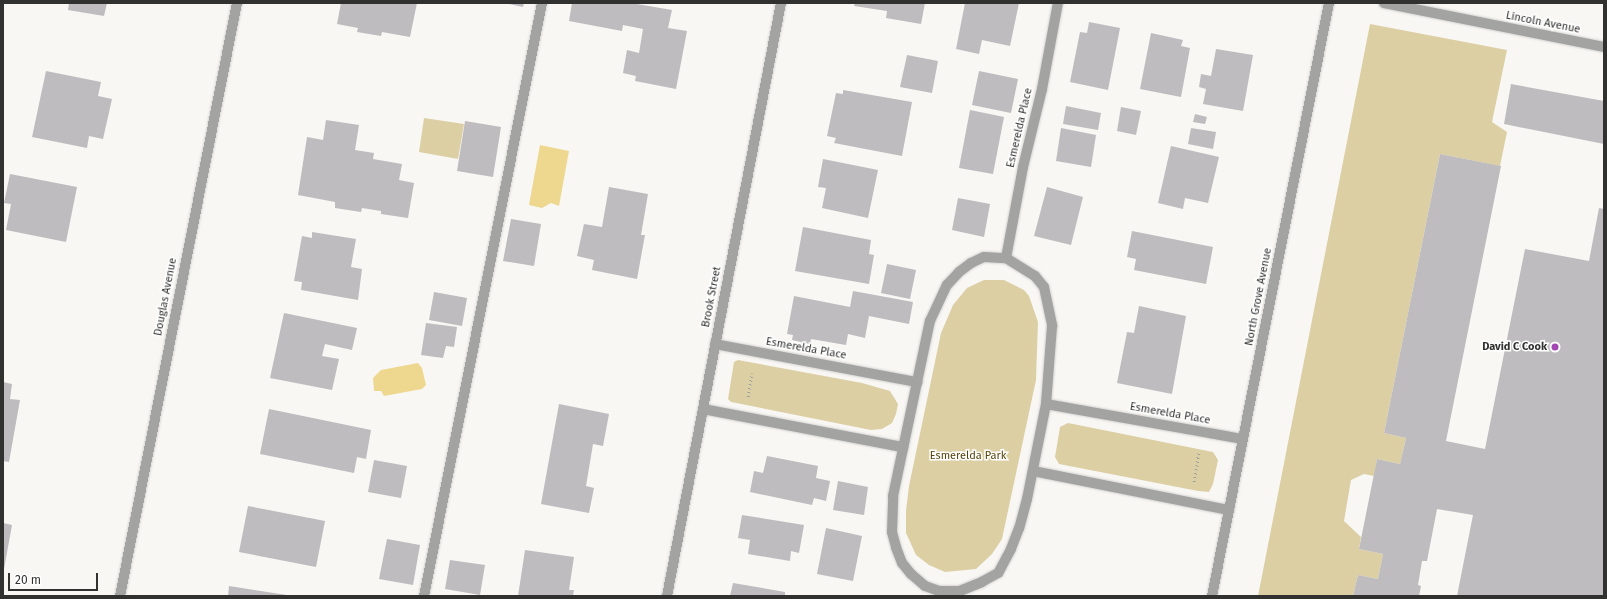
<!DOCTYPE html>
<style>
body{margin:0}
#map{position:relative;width:1607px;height:599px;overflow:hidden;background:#f8f7f4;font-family:"Fira Sans",sans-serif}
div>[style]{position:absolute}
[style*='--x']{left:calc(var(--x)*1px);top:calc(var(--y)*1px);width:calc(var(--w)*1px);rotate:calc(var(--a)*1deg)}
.green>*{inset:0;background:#ddcfa4}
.water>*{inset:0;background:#eed78e}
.building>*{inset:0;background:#bebcbe}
.path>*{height:2.5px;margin-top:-1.25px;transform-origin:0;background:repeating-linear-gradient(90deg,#a0a09e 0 1px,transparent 0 4px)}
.roads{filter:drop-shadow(0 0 1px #d4d3d1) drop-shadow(0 0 1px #d4d3d1)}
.minor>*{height:10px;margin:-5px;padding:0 5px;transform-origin:5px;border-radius:5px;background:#a3a3a2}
.dots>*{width:11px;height:11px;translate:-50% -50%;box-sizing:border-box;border:2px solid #fff;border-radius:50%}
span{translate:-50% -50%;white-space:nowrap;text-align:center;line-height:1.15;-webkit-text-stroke:3px #fff;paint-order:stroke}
.street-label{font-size:11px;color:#313130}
.poi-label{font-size:11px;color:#313130;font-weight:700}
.right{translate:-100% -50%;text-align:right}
.park-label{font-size:11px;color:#55440a}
.frame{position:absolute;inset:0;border:4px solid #313130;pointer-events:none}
.scale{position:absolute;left:8px;top:573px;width:90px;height:18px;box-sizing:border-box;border:2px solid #313130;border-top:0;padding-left:5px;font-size:12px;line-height:14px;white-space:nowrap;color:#313130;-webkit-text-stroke:3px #fff;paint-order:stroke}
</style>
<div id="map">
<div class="green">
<i style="clip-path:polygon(1370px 24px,1507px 50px,1492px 122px,1507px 132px,1500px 166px,1440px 154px,1384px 433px,1406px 438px,1400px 464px,1377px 459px,1374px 476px,1364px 474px,1351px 480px,1344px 521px,1361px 537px,1359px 549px,1383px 554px,1378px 579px,1358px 575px,1353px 596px,1258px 596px)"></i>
<i style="clip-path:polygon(424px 118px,464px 124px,458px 159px,419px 152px)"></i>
<i style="clip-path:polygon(984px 280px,1004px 280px,1024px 290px,1029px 296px,1038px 322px,1036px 380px,1002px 539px,992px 554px,976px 569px,945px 572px,929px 565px,916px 555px,906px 533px,906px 511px,909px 486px,941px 333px,953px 305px,967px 288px)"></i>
<i style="clip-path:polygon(738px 360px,862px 383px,890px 391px,898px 404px,896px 414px,892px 423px,882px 429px,871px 430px,731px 402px,728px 399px,734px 362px)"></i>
<i style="clip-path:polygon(1068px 423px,1213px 452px,1218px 460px,1213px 484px,1209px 492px,1198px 491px,1059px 464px,1055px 457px,1060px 427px)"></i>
</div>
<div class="water">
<i style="clip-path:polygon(540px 145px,569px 151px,559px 206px,551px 203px,542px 208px,529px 205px)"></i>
<i style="clip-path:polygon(418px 363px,422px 368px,426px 385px,422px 389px,384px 396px,381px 391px,374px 391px,373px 378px,381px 370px)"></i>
</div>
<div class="building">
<i style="clip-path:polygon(69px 3px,107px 3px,104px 16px,68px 10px)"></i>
<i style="clip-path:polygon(341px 3px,417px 3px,410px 37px,382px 32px,381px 36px,357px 32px,358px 28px,337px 24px)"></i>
<i style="clip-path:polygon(505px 3px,524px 3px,523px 7px)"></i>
<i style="clip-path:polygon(572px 3px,631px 3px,672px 10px,668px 28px,687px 31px,676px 89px,635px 81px,636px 76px,623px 73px,627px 50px,639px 53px,643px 29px,623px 25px,622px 31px,569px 21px)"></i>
<i style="clip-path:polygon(855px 3px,925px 3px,921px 24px,886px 18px,887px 11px,854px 6px)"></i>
<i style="clip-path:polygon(965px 3px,1019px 3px,1010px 46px,982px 40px,979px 54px,956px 49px)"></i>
<i style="clip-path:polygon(1089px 22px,1120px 28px,1108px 90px,1070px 82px,1080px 32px,1087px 33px)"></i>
<i style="clip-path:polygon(1151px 33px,1183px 40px,1181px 46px,1190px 48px,1181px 97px,1140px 89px)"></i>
<i style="clip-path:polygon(1216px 49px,1253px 55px,1243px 111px,1203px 104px,1206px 89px,1199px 87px,1201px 74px,1211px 76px)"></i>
<i style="clip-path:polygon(907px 55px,938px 61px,932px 93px,900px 87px)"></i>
<i style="clip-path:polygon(46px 71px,101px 82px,98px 96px,112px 99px,103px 139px,89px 136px,87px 148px,32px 137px)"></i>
<i style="clip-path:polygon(979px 71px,1018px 79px,1011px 113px,972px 105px)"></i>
<i style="clip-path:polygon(1511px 84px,1604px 101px,1604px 144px,1504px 124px)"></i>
<i style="clip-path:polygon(843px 90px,912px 102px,902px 156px,834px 143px,836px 138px,827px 136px,836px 93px,843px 94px)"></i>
<i style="clip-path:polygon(1066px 106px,1101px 113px,1098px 130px,1063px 124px)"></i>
<i style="clip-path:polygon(1121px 107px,1141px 111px,1136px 135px,1117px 131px)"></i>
<i style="clip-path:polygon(970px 110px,1004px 117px,993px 174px,959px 168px)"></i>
<i style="clip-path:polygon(1195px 114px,1207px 117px,1205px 124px,1193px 122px)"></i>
<i style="clip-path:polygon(326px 120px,359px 125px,355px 150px,374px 153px,373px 159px,402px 164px,399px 180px,414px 183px,408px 218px,381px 214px,381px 211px,362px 208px,361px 212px,335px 208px,335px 202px,298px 195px,307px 137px,323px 140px)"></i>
<i style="clip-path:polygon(465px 121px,501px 127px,493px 177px,457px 171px)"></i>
<i style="clip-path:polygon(1061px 128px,1096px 135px,1091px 167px,1056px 161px)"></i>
<i style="clip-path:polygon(1191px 128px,1216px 132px,1213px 149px,1188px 144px)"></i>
<i style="clip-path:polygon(1171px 146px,1219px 157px,1208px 203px,1185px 198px,1183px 209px,1158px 203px)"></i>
<i style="clip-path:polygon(1440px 154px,1501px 166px,1446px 441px,1485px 449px,1525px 249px,1589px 261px,1599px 208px,1604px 209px,1604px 596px,1457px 596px,1473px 515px,1437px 509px,1427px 561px,1422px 561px,1418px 585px,1421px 586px,1419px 596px,1353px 596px,1358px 575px,1378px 579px,1383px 554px,1359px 549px,1377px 459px,1400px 464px,1406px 438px,1384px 433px)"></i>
<i style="clip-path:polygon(823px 159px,878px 170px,868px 218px,822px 208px,826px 188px,818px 187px)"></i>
<i style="clip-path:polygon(10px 174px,77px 187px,66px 242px,6px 230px,11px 204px,4px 203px)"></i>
<i style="clip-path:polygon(609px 187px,648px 194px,641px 235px,645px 235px,637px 279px,592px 270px,594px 260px,577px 256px,584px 224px,602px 227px)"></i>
<i style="clip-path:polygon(1047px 187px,1083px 197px,1071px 245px,1034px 236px)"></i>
<i style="clip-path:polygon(958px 198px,990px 204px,984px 237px,952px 230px)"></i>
<i style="clip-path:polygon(511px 219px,541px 224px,534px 266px,503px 261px)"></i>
<i style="clip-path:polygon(803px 227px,871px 240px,869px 254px,874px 255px,869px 284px,795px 271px)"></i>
<i style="clip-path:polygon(1132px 231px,1213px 247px,1206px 284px,1134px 270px,1136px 259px,1127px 257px)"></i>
<i style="clip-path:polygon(312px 232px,356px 239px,351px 267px,362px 269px,358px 300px,301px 290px,302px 282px,294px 281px,302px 236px,312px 238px)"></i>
<i style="clip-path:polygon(887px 264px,916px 270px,910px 299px,881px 293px)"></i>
<i style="clip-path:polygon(853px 291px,913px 302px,909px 324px,869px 316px,865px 338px,848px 334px,846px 345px,811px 339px,810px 344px,792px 340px,793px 335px,787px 334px,794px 296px,850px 307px)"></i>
<i style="clip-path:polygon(434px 292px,467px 298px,462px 326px,429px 320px)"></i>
<i style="clip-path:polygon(1139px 306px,1186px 316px,1172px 394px,1117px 383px,1127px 332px,1134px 333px)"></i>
<i style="clip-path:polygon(284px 313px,357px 328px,352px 350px,325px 344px,322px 356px,339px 359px,332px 390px,270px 378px)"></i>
<i style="clip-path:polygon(426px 323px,457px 327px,454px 347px,446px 346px,443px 358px,421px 355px)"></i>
<i style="clip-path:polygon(3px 382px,12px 384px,10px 399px,20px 400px,9px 462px,3px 461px)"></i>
<i style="clip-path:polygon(559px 404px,609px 414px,603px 446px,593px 444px,586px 486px,594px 488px,589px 513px,541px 504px)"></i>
<i style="clip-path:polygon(269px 409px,371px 430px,366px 459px,357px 457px,354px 473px,260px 454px)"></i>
<i style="clip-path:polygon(767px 456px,818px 466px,816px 478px,830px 481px,826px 501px,814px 498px,812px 505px,750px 492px,754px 471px,763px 473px)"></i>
<i style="clip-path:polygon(374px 460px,407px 466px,401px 498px,368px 492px)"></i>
<i style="clip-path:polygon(838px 481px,868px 487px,864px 515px,833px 510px)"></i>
<i style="clip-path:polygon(248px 506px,325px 521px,316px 567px,239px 552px)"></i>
<i style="clip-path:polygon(742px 515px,804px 525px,799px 553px,791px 551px,790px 561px,748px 554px,750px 540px,738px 538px)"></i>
<i style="clip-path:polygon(3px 523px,12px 525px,4px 569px,3px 569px)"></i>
<i style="clip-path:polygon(826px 528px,862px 536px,853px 581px,817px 574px)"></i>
<i style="clip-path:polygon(387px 539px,420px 545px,413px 585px,379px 579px)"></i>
<i style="clip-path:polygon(525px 550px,574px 557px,569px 590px,574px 590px,573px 596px,518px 596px)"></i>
<i style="clip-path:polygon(450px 560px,485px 565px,480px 595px,445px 589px)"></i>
<i style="clip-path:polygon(733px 583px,785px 592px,785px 596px,730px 596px)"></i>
<i style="clip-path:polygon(229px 586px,287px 595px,287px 596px,228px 596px)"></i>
</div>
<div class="path">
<i style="--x:748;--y:397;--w:24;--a:-81"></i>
<i style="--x:1194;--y:482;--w:31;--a:-81"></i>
</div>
<div class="roads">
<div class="minor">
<i style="--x:1384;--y:3;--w:224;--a:11.3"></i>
<i style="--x:984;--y:257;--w:22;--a:3"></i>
<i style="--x:1006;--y:258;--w:34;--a:32"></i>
<i style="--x:1035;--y:276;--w:14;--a:51"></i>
<i style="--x:1044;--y:287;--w:40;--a:78"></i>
<i style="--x:1052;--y:326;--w:78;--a:94.4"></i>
<i style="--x:1046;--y:404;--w:97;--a:101.3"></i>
<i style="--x:1027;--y:499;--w:30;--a:105"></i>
<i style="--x:1019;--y:528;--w:22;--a:111"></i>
<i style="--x:1011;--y:549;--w:27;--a:118"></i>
<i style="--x:998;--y:573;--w:18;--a:151"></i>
<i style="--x:982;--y:582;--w:24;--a:158"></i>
<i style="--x:960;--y:591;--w:21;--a:180"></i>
<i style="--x:939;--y:591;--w:15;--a:-160"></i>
<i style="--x:925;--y:586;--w:18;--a:-139"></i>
<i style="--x:911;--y:574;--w:14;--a:-129"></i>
<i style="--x:902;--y:563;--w:17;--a:-111"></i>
<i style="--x:896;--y:547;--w:16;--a:-105"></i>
<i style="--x:892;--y:532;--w:36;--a:-88"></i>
<i style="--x:893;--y:496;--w:179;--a:-78.1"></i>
<i style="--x:930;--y:321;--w:40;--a:-65"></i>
<i style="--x:947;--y:285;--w:18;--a:-47"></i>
<i style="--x:959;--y:272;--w:15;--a:-37"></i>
<i style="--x:971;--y:263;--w:14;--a:-25"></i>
<i style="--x:1006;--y:258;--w:93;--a:-79.4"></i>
<i style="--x:1023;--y:167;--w:80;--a:-76.3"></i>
<i style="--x:1042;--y:89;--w:87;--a:-79.5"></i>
<i style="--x:715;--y:344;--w:206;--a:10.7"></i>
<i style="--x:1046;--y:404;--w:200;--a:10.1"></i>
<i style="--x:703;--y:409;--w:204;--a:10.8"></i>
<i style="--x:1033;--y:471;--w:200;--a:11.3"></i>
<i style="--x:120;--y:596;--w:604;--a:-78.84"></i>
<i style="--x:424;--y:596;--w:605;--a:-78.75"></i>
<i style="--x:667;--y:596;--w:604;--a:-79.12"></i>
<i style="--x:1212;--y:596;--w:604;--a:-78.84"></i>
</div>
</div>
<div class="dots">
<i style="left:1555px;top:347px;background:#a348b3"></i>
</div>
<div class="street-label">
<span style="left:1543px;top:23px;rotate:11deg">Lincoln Avenue</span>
<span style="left:1020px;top:128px;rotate:-77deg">Esmerelda Place</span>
<span style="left:166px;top:297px;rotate:-79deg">Douglas Avenue</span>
<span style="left:712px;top:297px;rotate:-79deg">Brook Street</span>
<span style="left:1259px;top:297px;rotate:-79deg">North Grove Avenue</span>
<span style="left:806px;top:349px;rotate:10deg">Esmerelda Place</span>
<span style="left:1170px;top:414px;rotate:10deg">Esmerelda Place</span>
</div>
<div class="poi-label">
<span class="right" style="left:1547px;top:347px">David C Cook</span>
</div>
<div class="park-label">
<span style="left:968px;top:456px">Esmerelda Park</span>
</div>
<div class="frame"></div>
<div class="scale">20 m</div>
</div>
